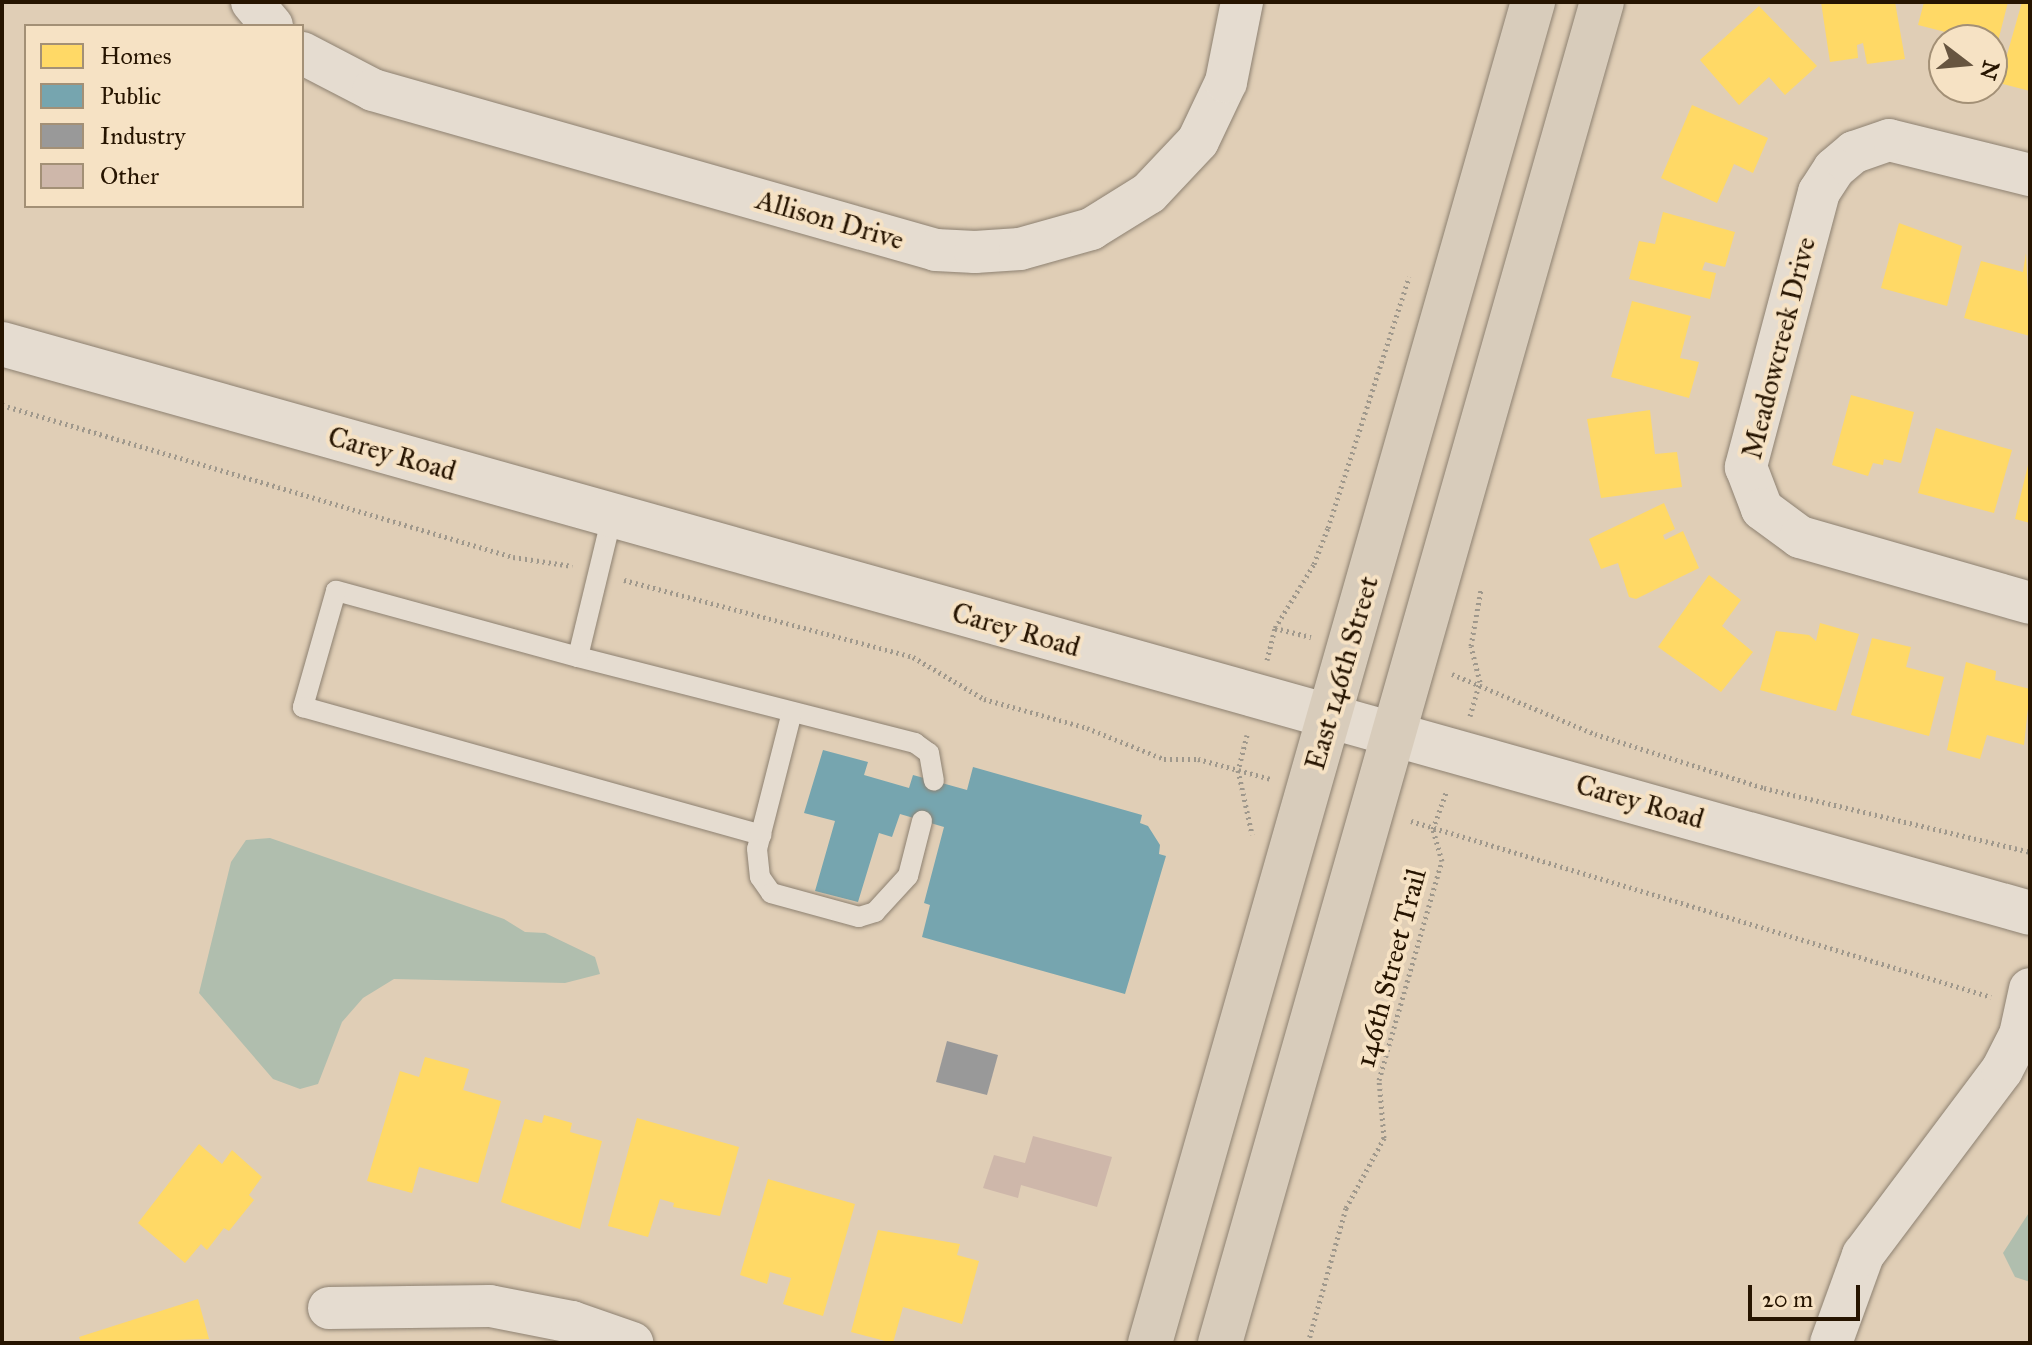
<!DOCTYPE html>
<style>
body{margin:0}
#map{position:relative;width:2032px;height:1345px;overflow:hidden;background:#e0ceb6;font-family:"IM FELL Great Primer",serif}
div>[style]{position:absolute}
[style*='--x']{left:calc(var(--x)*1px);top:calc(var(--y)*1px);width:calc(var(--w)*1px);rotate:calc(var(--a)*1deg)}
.water>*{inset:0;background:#b0beae}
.homes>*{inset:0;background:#ffd966}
.public>*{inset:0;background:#76a5af}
.industry>*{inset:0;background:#999}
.building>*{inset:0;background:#ceb7aa}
.path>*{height:5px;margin-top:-2.5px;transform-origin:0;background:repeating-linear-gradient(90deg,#9f988c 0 2px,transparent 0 6px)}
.roads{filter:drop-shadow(0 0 2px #8d8171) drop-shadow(0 0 2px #8d8171)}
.service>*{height:20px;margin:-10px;padding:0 10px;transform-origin:10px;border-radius:10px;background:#e5dcd0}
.minor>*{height:42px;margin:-21px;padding:0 21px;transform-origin:21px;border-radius:21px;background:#e5dcd0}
.tertiary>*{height:44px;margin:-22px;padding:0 22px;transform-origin:22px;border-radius:22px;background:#e5dcd0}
.primary>*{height:44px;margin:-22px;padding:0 22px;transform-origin:22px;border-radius:22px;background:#d8ccbb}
span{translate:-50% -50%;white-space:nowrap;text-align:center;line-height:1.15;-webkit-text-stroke:8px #f6e2c4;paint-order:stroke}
.street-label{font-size:28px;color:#261400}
.frame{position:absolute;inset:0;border:4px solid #261400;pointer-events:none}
.legend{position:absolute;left:24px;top:24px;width:280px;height:184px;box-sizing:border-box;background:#f6e2c4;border:2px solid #a39076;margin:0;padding:10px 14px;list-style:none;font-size:24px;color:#261400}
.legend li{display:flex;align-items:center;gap:16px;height:40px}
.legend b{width:40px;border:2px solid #a39076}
.north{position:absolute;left:1928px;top:24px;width:80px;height:80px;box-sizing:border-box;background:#f6e2c4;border:2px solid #a39076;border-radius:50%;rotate:106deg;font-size:22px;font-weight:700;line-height:32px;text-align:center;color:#261400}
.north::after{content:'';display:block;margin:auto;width:28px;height:36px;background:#675540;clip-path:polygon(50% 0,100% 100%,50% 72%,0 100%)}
.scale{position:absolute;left:1748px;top:1285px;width:112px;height:36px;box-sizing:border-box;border:4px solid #261400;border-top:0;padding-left:10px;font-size:24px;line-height:28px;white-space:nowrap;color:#261400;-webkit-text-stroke:6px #f6e2c4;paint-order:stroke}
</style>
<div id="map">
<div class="water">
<i style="clip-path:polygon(270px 838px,504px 919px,525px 932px,545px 933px,595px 957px,600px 974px,565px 983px,394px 979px,363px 998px,342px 1022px,318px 1084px,300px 1089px,273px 1079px,199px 993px,231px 862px,246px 840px)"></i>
<i style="clip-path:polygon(2030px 1211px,2030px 1282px,2015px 1277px,2003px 1253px)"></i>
</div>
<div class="homes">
<i style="clip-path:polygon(1821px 2px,1895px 2px,1905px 59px,1867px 64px,1863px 43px,1857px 45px,1858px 58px,1830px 62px)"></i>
<i style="clip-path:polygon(1924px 2px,2008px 2px,1993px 61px,1992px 40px,1956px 40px,1957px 35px,1918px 25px)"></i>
<i style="clip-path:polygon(2022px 2px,2030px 2px,2030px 91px,1999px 83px)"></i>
<i style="clip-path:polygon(1759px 6px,1817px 66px,1785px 95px,1769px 77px,1739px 105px,1700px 60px)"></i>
<i style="clip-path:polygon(1692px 105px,1768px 138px,1753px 173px,1734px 164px,1717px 203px,1661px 178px)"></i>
<i style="clip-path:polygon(1663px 212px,1735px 232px,1725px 267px,1705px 262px,1702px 270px,1716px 273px,1710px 299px,1629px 279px,1639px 241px,1655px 244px)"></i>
<i style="clip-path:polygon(1899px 223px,1962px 246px,1947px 306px,1881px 288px)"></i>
<i style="clip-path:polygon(2026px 253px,2030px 336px,1964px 318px,1981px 261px,2023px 272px)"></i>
<i style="clip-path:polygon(1632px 301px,1691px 316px,1680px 358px,1699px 362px,1689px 398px,1611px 377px)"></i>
<i style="clip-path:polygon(1851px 395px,1914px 412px,1901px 463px,1884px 459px,1883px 465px,1873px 463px,1868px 476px,1832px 465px)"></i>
<i style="clip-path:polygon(1650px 410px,1655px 454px,1677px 452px,1682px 487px,1601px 498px,1587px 419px)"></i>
<i style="clip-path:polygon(1936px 428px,2012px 450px,1994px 513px,1918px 493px)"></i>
<i style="clip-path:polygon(2029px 461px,2030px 461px,2030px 523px,2015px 519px)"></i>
<i style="clip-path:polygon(1664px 503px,1675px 529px,1663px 535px,1665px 540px,1683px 531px,1699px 568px,1636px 599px,1629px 597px,1618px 563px,1601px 569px,1589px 539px)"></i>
<i style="clip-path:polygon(1709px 575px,1741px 600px,1722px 626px,1753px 652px,1721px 692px,1658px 647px)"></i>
<i style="clip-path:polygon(1820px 623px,1859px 634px,1836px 711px,1760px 690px,1776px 631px,1809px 635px,1816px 641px)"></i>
<i style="clip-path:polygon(1872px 638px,1911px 647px,1906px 667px,1944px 677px,1929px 736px,1851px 715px)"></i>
<i style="clip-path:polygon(1966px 662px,1996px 671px,1995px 680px,2030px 689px,2024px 745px,1987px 735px,1980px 759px,1947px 750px)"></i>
<i style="clip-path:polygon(425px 1057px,469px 1069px,463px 1090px,501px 1101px,478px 1183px,419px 1167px,412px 1193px,367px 1181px,400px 1071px,419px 1077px)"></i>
<i style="clip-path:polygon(544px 1115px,572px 1123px,570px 1132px,602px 1141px,580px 1229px,501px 1202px,525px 1119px,542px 1123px)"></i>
<i style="clip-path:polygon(637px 1118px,739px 1147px,720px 1216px,673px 1207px,674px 1203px,660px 1199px,648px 1237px,608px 1226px)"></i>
<i style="clip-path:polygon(199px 1144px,222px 1164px,232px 1150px,262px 1177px,249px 1195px,254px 1200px,229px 1231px,224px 1228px,207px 1250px,201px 1244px,185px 1263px,138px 1223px)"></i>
<i style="clip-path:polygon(768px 1179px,855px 1204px,823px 1316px,783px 1304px,791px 1278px,770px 1272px,767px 1284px,740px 1275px)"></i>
<i style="clip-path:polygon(878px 1230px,960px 1244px,957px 1255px,979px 1261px,962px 1324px,903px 1307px,893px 1343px,851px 1332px)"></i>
<i style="clip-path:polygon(198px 1299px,209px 1339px,81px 1343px,79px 1337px)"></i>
</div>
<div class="public">
<i style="clip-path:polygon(823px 750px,868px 762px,864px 775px,909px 788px,913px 775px,967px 790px,973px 767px,1142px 815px,1140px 823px,1148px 826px,1160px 845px,1159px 854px,1166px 856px,1125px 994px,922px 937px,930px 905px,924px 903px,944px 827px,900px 814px,892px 837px,879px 833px,858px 902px,815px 891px,835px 821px,804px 813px)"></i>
</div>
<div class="industry">
<i style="clip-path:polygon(947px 1041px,998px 1055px,987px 1095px,936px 1082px)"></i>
</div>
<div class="building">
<i style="clip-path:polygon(1033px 1136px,1112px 1157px,1097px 1207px,1021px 1185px,1018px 1198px,983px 1188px,994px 1155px,1025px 1163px)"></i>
</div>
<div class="path">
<i style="--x:2;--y:405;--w:533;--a:16.57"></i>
<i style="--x:513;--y:557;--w:60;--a:8.7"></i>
<i style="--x:624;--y:580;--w:299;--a:14.9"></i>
<i style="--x:913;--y:657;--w:82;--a:30.6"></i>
<i style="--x:984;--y:699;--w:107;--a:15.7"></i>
<i style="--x:1087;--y:728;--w:83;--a:21.9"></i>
<i style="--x:1164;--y:759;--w:34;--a:0"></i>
<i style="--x:1198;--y:759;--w:76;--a:15.3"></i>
<i style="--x:1275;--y:628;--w:37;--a:14"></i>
<i style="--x:1267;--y:660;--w:33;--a:-76"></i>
<i style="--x:1275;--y:628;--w:75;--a:-58.6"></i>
<i style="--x:1314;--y:564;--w:39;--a:-69"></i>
<i style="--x:1328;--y:528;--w:264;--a:-72.1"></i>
<i style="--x:1452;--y:674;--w:155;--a:22.8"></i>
<i style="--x:1595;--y:734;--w:177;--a:17.7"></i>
<i style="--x:1764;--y:788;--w:274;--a:13.5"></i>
<i style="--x:1470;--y:716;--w:35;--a:-74"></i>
<i style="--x:1480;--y:682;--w:37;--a:-104"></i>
<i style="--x:1471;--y:646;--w:58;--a:-80"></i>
<i style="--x:1247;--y:735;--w:36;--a:104"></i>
<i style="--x:1238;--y:770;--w:66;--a:77.7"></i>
<i style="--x:1411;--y:821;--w:606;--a:16.88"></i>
<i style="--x:1308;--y:1343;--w:140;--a:-74.3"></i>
<i style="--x:1346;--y:1208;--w:80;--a:-61.5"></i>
<i style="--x:1384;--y:1138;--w:58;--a:-94.9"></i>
<i style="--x:1379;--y:1080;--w:228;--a:-74"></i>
<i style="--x:1442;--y:861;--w:33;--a:-106"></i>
<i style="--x:1433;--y:829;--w:41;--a:-70.3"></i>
</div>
<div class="roads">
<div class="service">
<i style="--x:612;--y:516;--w:145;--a:103.6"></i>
<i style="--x:578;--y:657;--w:348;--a:14.3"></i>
<i style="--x:915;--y:743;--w:17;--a:36"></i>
<i style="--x:929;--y:753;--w:28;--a:80"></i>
<i style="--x:578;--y:657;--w:251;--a:-164.7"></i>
<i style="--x:336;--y:591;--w:121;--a:105.9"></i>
<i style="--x:303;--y:707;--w:476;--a:15.6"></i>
<i style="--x:792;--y:712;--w:141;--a:104.3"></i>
<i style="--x:757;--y:849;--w:28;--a:84"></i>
<i style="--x:760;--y:877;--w:19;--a:55"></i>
<i style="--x:771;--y:893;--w:91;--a:15.3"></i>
<i style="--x:859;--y:917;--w:17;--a:-17"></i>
<i style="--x:875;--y:912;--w:49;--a:-47.5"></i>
<i style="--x:908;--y:876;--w:57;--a:-75.7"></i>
</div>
<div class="minor">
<i style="--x:252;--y:2;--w:31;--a:50"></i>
<i style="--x:302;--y:53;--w:80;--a:27.5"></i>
<i style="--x:373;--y:90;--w:585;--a:15.86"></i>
<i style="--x:936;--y:250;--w:39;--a:3"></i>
<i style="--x:975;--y:252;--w:45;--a:-3.8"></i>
<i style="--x:1020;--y:249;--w:74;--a:-15.7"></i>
<i style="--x:1091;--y:229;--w:68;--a:-31.8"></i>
<i style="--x:1149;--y:193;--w:71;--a:-46.7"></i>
<i style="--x:1198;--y:141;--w:65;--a:-64.6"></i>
<i style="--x:1226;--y:82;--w:82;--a:-78.7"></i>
<i style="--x:2030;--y:175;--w:145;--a:-166.1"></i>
<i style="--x:1889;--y:140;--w:37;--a:161"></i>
<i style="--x:1854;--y:152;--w:26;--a:140"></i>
<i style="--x:1834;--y:169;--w:27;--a:123"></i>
<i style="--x:1819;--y:192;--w:285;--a:104.9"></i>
<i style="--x:1746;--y:467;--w:45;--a:69.1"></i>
<i style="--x:1762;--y:509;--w:47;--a:36.4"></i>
<i style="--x:1800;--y:537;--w:239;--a:16"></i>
<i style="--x:329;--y:1308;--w:161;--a:-0.7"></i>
<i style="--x:490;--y:1306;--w:84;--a:11"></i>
<i style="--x:572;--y:1322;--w:64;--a:19.3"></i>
<i style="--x:1831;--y:1343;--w:94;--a:-70"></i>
<i style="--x:1863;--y:1255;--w:231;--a:-53.1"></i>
<i style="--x:2002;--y:1070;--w:39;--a:-63"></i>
<i style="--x:2020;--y:1035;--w:47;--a:-77.7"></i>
</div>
<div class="tertiary">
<i style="--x:2;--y:344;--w:2106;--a:15.67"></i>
</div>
<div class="primary">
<i style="--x:1150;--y:1343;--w:1395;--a:-74.06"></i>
<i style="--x:1220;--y:1343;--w:1394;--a:-74.1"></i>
</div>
</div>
<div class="street-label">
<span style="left:830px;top:220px;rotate:16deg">Allison Drive</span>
<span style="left:1779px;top:348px;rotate:-76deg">Meadowcreek Drive</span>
<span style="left:392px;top:454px;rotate:16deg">Carey Road</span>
<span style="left:1016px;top:630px;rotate:16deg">Carey Road</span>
<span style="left:1342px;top:673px;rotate:-74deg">East 146th Street</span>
<span style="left:1640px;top:802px;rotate:16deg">Carey Road</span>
<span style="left:1391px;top:968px;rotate:-75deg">146th Street Trail</span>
</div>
<div class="frame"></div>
<ul class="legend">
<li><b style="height:22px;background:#ffd966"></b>Homes</li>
<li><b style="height:22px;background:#76a5af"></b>Public</li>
<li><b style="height:22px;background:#999"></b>Industry</li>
<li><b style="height:22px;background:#ceb7aa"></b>Other</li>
</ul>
<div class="north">N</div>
<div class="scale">20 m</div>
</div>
